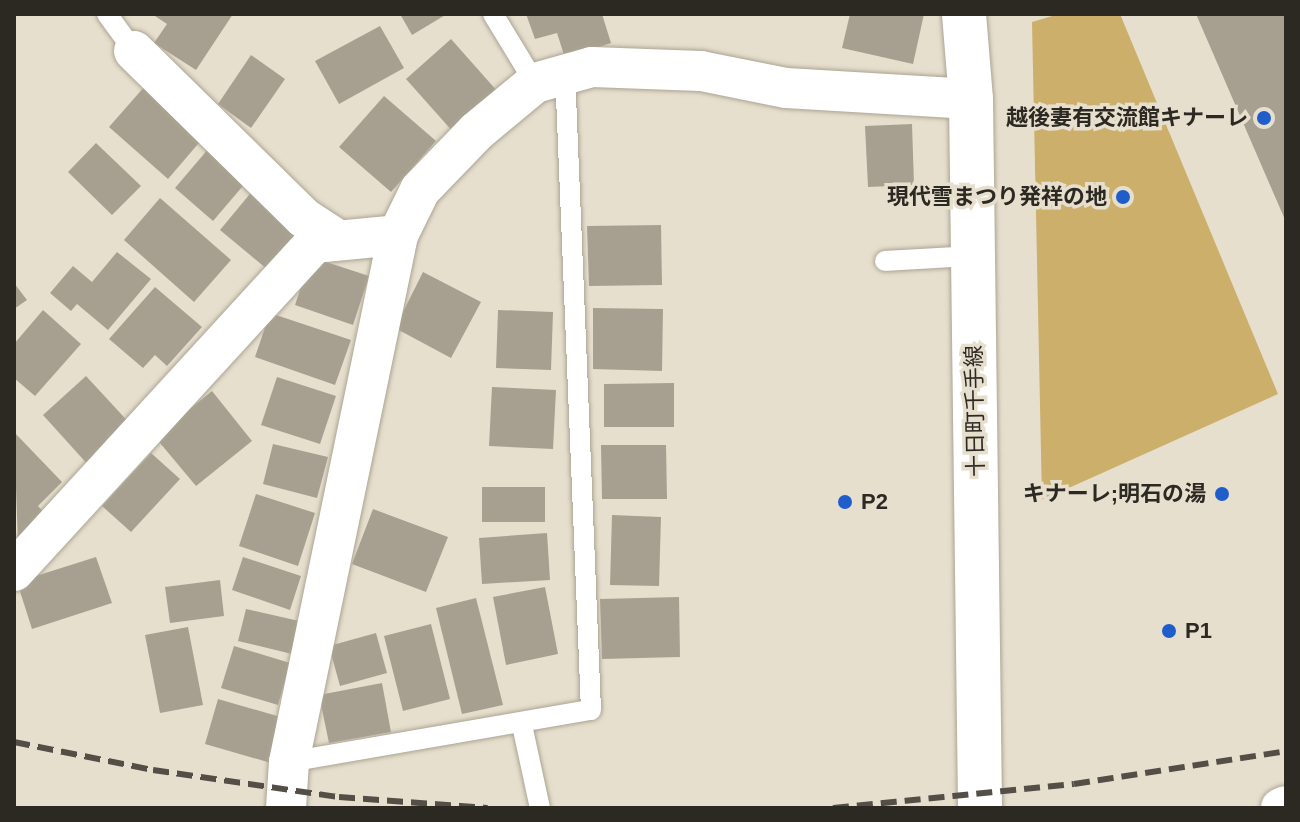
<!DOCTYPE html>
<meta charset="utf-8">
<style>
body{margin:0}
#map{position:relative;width:1300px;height:822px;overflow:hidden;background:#e7dfce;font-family:Arial,"Noto Sans JP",sans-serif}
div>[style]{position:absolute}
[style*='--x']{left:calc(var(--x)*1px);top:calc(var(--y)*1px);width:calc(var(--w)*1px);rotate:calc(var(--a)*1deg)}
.green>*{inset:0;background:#ccaf6a}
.building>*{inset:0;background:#a7a090}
.roads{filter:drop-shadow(0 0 2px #aba493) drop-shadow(0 0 2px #aba493)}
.lane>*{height:20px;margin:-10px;padding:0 10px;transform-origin:10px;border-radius:10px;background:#fff}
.street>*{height:40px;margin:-20px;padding:0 20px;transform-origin:20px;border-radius:20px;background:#fff}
.secondary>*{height:44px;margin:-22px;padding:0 22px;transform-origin:22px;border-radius:22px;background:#fff}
.rail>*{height:6px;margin-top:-3px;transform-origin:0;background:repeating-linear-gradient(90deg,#534f47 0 16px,transparent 0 24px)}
.dots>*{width:22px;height:22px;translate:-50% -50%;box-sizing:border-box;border:4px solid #e7dfce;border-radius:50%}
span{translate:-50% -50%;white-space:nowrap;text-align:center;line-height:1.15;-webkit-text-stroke:7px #e7dfce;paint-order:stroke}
.poi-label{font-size:22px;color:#2c2923;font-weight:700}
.right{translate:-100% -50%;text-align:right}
.left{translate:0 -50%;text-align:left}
.street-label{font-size:22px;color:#2c2923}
.frame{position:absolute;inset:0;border:16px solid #2c2923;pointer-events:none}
</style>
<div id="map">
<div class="green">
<i style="clip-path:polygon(1059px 14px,1120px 14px,1278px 394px,1042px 500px,1032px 22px)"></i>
</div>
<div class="building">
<i style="clip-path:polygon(152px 14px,233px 14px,196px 70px,154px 43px,167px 24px)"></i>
<i style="clip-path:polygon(400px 14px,447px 14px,412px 35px)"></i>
<i style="clip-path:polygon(526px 14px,602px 14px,611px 43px,565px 58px,557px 33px,535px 39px)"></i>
<i style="clip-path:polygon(850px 14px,924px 14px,913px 64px,842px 48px)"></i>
<i style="clip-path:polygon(1196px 14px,1286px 14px,1286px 222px)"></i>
<i style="clip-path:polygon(380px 26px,404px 68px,339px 104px,315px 61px)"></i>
<i style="clip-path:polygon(451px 39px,498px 92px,454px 133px,406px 79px)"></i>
<i style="clip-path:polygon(251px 55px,285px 79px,251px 128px,218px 104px)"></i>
<i style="clip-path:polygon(145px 86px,204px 137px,168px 179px,109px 127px)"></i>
<i style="clip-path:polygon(384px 96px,436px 141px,391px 192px,339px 147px)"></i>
<i style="clip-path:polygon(912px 124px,914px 185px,868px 187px,865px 126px)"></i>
<i style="clip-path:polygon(96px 143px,141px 186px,112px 215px,68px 172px)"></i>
<i style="clip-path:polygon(209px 148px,248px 180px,213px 221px,175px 188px)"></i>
<i style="clip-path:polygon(254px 189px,307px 234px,273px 274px,220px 230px)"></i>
<i style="clip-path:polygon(160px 198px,231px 260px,194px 302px,124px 240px)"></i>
<i style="clip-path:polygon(661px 225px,662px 285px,589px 286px,587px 226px)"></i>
<i style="clip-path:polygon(117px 252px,151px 279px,108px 330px,77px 304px,71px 311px,50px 293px,73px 266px,92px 282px)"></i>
<i style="clip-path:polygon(311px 257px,369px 276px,353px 325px,295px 305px)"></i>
<i style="clip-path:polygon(423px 272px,481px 302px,451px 358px,395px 328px)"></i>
<i style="clip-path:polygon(14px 283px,27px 300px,14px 309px)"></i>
<i style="clip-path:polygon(155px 287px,202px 327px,167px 366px,155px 355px,143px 368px,109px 339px)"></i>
<i style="clip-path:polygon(593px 308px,663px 309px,662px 371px,593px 369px)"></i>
<i style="clip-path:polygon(43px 310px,81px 344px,35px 396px,14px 378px,14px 344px)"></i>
<i style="clip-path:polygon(498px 310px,553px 312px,551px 370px,496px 368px)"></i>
<i style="clip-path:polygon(270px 313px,351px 340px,335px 385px,255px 357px)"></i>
<i style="clip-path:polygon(86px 376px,134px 428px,90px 467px,43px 415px)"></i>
<i style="clip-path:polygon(277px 377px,336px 396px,320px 444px,261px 425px)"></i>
<i style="clip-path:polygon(674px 383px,674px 427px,604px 427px,604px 384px)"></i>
<i style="clip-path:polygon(492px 387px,556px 390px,553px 449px,489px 446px)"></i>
<i style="clip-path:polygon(212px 391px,252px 441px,196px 486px,155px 437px)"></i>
<i style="clip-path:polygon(14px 432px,62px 482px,38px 506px,47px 516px,18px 544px)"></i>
<i style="clip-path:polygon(273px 444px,328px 457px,317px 498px,263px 484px)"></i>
<i style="clip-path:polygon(601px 445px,666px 445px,667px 499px,602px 499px)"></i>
<i style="clip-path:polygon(151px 453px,180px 479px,131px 532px,102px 506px)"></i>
<i style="clip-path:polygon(482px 487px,545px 487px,545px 522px,482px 522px)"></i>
<i style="clip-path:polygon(256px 494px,315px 513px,298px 566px,239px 546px)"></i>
<i style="clip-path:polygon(373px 509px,448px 537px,426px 592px,352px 564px)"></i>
<i style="clip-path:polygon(612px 515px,661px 517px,659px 586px,610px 585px)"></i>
<i style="clip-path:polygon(547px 533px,550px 580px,482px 584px,479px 538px)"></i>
<i style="clip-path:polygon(96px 557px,112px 603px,32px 629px,17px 582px)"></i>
<i style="clip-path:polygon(243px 557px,301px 576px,290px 610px,232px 590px)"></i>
<i style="clip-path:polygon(220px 580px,224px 616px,170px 623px,165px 587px)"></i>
<i style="clip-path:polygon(545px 587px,558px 654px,506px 665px,493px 597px)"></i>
<i style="clip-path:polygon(679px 597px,680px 657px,602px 659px,600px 599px)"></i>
<i style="clip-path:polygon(476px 598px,503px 705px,462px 714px,436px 608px)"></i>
<i style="clip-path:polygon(246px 609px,299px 621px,292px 654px,238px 641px)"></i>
<i style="clip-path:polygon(431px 624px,450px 699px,403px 711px,384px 636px)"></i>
<i style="clip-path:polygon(188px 627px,203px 705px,160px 713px,145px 635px)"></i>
<i style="clip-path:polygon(376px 633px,387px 673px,340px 686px,329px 646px)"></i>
<i style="clip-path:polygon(234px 646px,290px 663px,278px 705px,221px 688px)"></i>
<i style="clip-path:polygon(382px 683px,391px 732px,329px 743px,319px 695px)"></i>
<i style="clip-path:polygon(218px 699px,284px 718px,271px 763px,205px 744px)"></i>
</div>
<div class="roads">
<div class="lane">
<i style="--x:107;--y:14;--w:46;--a:53.9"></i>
<i style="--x:493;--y:14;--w:81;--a:58.7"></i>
<i style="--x:885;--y:261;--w:88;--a:-3.3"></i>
<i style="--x:522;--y:725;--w:85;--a:77.8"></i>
<i style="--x:289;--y:762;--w:306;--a:-9.8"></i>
<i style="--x:591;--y:710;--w:639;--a:-92.33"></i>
</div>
<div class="street">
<i style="--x:134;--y:51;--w:238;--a:44.5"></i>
<i style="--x:304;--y:218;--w:38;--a:33"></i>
<i style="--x:14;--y:571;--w:445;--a:-47.5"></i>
<i style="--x:315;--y:243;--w:83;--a:-5.5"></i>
<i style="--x:286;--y:808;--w:46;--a:-86.3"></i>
<i style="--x:289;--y:762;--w:538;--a:-78.31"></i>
<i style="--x:398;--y:235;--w:50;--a:-63.9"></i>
<i style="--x:420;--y:190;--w:82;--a:-46"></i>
<i style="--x:477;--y:131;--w:75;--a:-39.6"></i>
<i style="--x:535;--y:83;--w:59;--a:-15.7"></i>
<i style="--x:592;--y:67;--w:109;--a:2.1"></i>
<i style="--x:701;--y:71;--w:87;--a:11.3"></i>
<i style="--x:786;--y:88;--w:185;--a:3.4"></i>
<i style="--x:1281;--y:808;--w:5;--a:-22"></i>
</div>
<div class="secondary">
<i style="--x:964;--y:14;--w:85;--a:85.3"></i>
<i style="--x:971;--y:99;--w:709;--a:89.27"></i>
</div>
</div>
<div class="rail">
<i style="--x:14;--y:742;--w:142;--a:11.4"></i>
<i style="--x:153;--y:770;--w:188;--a:8.3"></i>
<i style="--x:339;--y:797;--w:149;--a:4.2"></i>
<i style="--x:833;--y:808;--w:242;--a:-5.7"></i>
<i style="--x:1074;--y:784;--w:215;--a:-8.8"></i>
</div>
<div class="dots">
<i style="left:1264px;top:118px;background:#1f5eca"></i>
<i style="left:1123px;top:197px;background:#1f5eca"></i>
<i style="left:1222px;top:494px;background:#1f5eca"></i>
<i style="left:845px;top:502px;background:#1f5eca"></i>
<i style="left:1169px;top:631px;background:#1f5eca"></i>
</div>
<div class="poi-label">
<span class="right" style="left:1248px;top:118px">越後妻有交流館キナーレ</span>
<span class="right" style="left:1107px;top:197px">現代雪まつり発祥の地</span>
<span class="right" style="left:1206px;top:494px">キナーレ;明石の湯</span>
<span class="left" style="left:861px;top:502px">P2</span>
<span class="left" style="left:1185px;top:631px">P1</span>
</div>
<div class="street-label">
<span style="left:975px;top:411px;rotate:-91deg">十日町千手線</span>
</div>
<div class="frame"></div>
</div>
